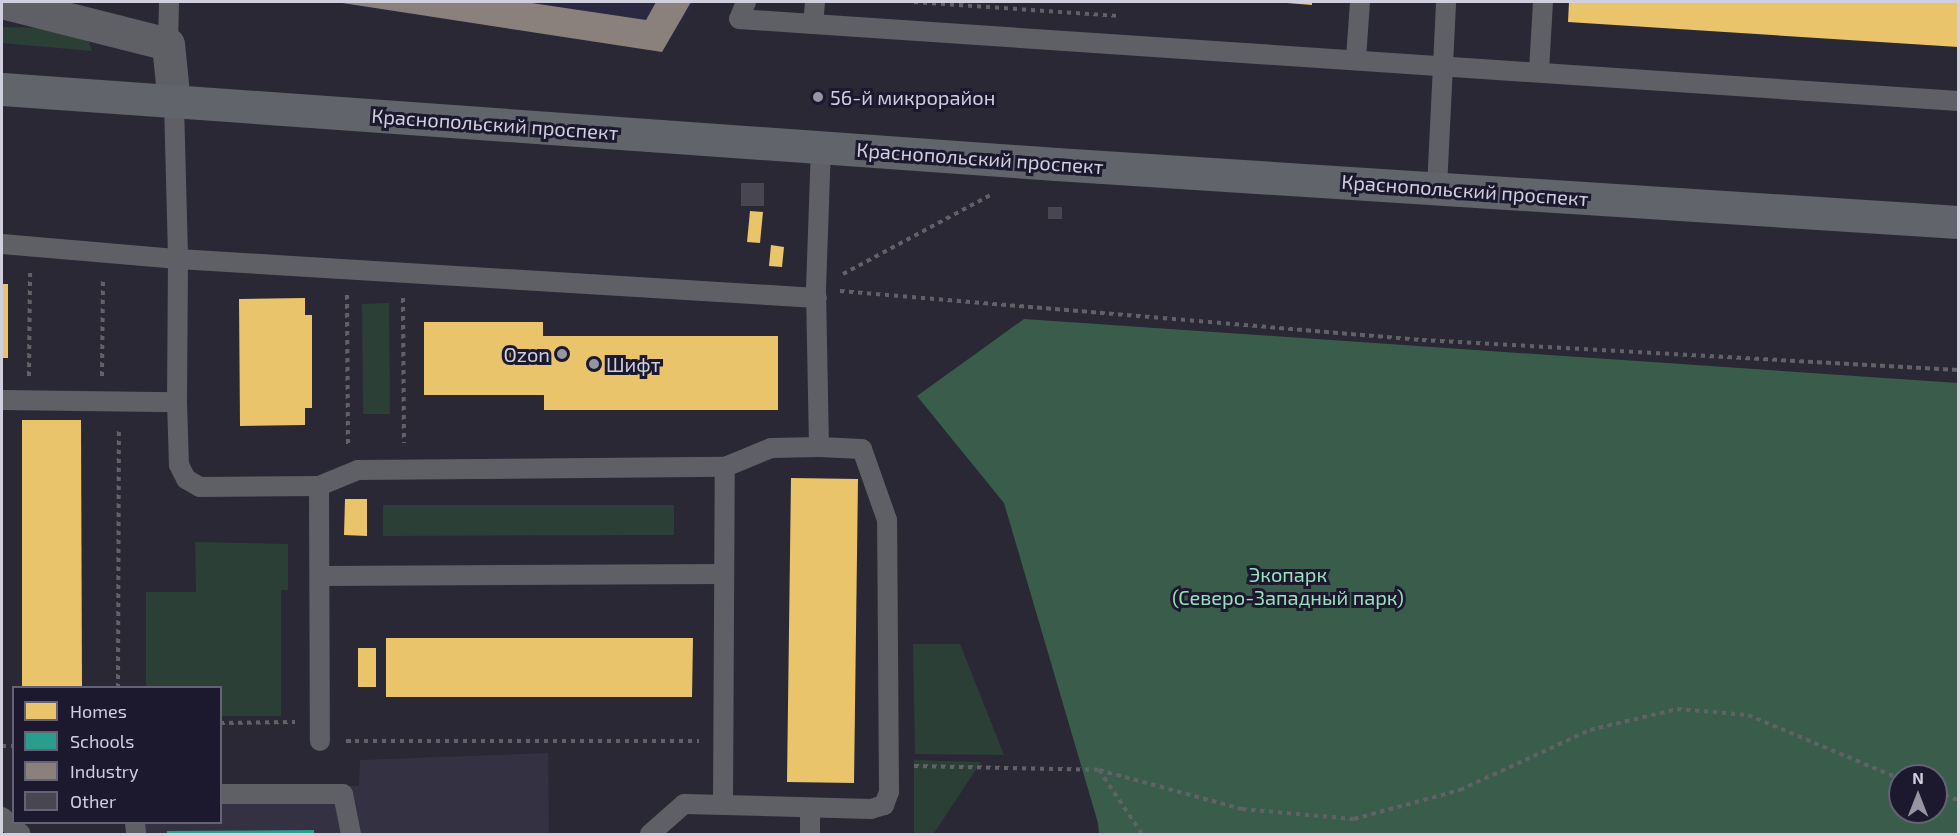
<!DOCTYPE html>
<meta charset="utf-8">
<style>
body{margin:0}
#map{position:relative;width:1960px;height:836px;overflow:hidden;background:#2a2834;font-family:"Exo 2",sans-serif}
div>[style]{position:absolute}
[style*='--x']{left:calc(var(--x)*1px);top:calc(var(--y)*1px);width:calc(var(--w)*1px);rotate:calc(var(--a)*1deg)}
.built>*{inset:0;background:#2b2842}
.education>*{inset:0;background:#343242}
.green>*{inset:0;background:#2b3f36}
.forest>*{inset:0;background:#3a5c4b}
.homes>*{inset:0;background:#e9c46a}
.schools>*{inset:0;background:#2a9d8f}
.industry>*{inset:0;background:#8a817c}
.building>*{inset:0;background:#484651}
.path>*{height:4px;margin-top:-2px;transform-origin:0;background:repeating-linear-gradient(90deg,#616268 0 4.5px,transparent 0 9px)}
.lane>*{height:20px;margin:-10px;padding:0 10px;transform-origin:10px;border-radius:10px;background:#5e6066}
.street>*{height:33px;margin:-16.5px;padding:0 16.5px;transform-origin:16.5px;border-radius:16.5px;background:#5e6066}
.secondary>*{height:33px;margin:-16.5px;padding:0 16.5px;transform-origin:16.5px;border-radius:16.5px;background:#61646a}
.dots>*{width:16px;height:16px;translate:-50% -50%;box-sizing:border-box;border:3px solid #1c192f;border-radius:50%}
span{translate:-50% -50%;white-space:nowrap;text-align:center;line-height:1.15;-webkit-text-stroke:6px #1c192f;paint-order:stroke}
.poi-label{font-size:20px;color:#d0cfde}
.left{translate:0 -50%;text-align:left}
.right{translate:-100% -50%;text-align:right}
.street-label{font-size:20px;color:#d0cfde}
.park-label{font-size:20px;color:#9ae0bb}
.frame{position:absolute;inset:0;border:3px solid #d0cfde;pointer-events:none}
.legend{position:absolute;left:12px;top:686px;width:210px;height:138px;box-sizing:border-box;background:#1c192f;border:2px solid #646275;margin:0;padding:8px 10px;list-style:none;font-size:18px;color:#d0cfde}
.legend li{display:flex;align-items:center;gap:12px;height:30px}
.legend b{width:30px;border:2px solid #646275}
.north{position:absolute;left:1888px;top:764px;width:60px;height:60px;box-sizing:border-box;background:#1c192f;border:2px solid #646275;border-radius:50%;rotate:0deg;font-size:16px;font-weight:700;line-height:24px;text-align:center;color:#d0cfde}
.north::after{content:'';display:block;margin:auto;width:21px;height:27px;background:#9695a2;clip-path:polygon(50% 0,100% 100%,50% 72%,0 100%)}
</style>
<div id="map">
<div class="built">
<i style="clip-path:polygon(327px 2px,696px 2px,662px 52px)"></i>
</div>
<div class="education">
<i style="clip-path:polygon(548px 753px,549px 834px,127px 834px,127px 823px,220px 822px,221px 785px,359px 786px,360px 760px)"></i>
</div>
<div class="green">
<i style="clip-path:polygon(2px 27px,52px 28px,76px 34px,89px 42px,92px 51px,2px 43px)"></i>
<i style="clip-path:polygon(389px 303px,390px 414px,363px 414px,362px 304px)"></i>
<i style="clip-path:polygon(383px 505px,674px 505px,674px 535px,383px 536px)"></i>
<i style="clip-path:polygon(195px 542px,288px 544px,288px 590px,281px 590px,281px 716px,221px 716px,220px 688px,146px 687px,146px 592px,196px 592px)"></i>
<i style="clip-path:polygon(913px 644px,960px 644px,1004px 755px,915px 754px)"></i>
<i style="clip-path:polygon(914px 760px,981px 762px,934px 833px,914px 833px)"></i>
</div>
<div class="forest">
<i style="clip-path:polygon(evenodd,1024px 319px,1958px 383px,1958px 834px,1099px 834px,1098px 823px,1004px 503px,917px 396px,1024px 319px,1900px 776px,1936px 776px,1936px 812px,1900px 812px,1900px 776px)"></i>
</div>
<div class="homes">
<i style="clip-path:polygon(1287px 2px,1312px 2px,1312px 5px,1287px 3px)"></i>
<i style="clip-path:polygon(1569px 2px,1958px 2px,1958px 47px,1568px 22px)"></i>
<i style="clip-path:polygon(750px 211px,763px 212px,760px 243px,747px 242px)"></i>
<i style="clip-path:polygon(771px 245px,784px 247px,782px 267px,769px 266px)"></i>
<i style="clip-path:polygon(2px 284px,8px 284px,8px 358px,2px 358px)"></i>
<i style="clip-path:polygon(305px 298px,305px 315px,312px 315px,312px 408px,305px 408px,305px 425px,240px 426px,239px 299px)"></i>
<i style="clip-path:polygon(424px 322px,543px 322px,543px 336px,778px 336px,778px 410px,544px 410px,544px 395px,424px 395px)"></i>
<i style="clip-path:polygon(22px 420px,81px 420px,82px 688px,22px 688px)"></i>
<i style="clip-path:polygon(791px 478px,858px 479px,854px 783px,787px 782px)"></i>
<i style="clip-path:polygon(345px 499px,367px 499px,367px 536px,344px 535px)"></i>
<i style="clip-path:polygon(386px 638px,693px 638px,692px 697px,386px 697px)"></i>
<i style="clip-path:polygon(358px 648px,376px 648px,376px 687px,358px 687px)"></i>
</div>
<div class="schools">
<i style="clip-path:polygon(314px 830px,314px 834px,167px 834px,167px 831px)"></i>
</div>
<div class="industry">
<i style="clip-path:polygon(336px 2px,525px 2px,646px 20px,656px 2px,691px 2px,662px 52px)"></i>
</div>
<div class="building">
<i style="clip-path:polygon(741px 183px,764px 183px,764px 206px,741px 206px)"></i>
<i style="clip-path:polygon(1048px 207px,1062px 207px,1062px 219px,1048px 219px)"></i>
</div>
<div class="path">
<i style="--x:914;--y:2;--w:204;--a:3.9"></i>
<i style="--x:843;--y:274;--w:169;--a:-28.2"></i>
<i style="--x:840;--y:291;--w:584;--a:4.81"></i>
<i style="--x:1422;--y:340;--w:537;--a:3.2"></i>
<i style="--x:347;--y:295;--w:151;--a:89.6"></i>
<i style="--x:403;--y:298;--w:145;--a:89.6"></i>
<i style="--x:29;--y:376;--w:103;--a:-89.4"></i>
<i style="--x:102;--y:376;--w:98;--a:-89.4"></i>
<i style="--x:118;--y:688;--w:261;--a:-89.8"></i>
<i style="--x:220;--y:723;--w:75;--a:-0.8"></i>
<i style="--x:346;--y:741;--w:353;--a:0"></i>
<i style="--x:2;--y:746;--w:12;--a:0"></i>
<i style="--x:914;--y:766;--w:185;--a:1.2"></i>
<i style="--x:1099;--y:770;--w:148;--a:15.3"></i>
<i style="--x:1242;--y:809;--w:112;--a:5.1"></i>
<i style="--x:1354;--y:819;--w:110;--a:-15.3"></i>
<i style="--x:1460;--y:790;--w:143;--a:-24.8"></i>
<i style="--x:1590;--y:730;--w:89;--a:-13.6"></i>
<i style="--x:1677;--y:709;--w:71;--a:4.8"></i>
<i style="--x:1748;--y:715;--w:165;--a:22.8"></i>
<i style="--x:1099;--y:770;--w:77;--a:56.1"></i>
<i style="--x:1936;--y:792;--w:23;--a:20"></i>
</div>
<div class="lane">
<i style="--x:746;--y:2;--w:18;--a:112"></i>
<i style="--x:739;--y:19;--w:74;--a:3.9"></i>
<i style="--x:815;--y:2;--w:22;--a:95"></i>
<i style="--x:813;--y:24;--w:1148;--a:3.85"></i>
<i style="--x:168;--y:44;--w:42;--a:-88.6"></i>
<i style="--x:1356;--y:59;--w:57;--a:-86"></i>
<i style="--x:1539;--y:71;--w:69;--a:-86.7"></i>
<i style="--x:174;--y:103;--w:156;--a:88.5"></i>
<i style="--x:178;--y:259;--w:143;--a:90.4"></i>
<i style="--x:1437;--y:188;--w:186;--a:-87.2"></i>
<i style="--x:2;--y:244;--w:177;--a:4.9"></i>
<i style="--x:178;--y:259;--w:640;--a:3.49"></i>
<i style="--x:2;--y:400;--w:175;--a:0.7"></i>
<i style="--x:177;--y:402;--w:63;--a:88.2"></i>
<i style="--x:179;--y:465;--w:16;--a:63"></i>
<i style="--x:186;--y:479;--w:16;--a:30"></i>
<i style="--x:200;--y:487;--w:119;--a:-0.5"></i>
<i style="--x:319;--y:486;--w:42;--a:-22.3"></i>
<i style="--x:358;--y:470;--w:367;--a:-0.5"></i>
<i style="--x:319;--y:486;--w:255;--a:89.8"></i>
<i style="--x:321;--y:576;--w:403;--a:-0.3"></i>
<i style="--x:220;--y:794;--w:123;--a:0"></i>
<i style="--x:343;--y:794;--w:41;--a:78.7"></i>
<i style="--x:723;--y:805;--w:338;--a:-89.7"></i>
<i style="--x:725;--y:467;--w:50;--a:-22.4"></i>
<i style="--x:771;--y:448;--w:48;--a:-1.2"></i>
<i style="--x:2;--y:817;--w:25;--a:42"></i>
<i style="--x:135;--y:822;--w:12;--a:85"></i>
<i style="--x:650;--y:834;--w:45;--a:-41.4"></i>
<i style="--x:684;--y:804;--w:187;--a:1.5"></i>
<i style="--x:871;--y:809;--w:14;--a:-17"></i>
<i style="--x:884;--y:805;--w:14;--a:-69"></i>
<i style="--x:889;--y:792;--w:272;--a:-90.4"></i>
<i style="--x:887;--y:520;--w:75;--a:-109.4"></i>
<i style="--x:862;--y:449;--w:43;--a:-177.3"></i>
<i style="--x:819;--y:447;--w:158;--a:-91.1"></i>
<i style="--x:816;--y:289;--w:143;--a:-88"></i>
<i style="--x:810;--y:834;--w:25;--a:-90"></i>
</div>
<div class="street">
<i style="--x:2;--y:2;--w:171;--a:14.2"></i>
<i style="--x:168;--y:44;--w:59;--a:84.2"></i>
</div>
<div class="secondary">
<i style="--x:2;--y:89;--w:1057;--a:4.07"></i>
<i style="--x:1056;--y:164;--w:904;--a:3.68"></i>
</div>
<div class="dots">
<i style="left:818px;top:97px;background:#9695a2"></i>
<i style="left:562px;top:354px;background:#9695a2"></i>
<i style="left:594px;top:364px;background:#9695a2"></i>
</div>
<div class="poi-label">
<span class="left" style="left:830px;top:97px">56-й микрорайон</span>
<span class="right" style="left:550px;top:354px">Ozon</span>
<span class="left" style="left:606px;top:364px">Шифт</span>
</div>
<div class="street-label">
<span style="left:495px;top:124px;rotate:4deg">Краснопольский проспект</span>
<span style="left:980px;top:158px;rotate:4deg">Краснопольский проспект</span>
<span style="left:1465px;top:190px;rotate:4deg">Краснопольский проспект</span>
</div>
<div class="park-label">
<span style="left:1288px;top:586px">Экопарк<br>(Северо-Западный парк)</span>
</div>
<div class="frame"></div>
<ul class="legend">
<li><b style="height:16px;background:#e9c46a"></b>Homes</li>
<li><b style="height:16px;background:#2a9d8f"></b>Schools</li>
<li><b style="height:16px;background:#8a817c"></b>Industry</li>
<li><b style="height:16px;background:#484651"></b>Other</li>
</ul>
<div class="north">N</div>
</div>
